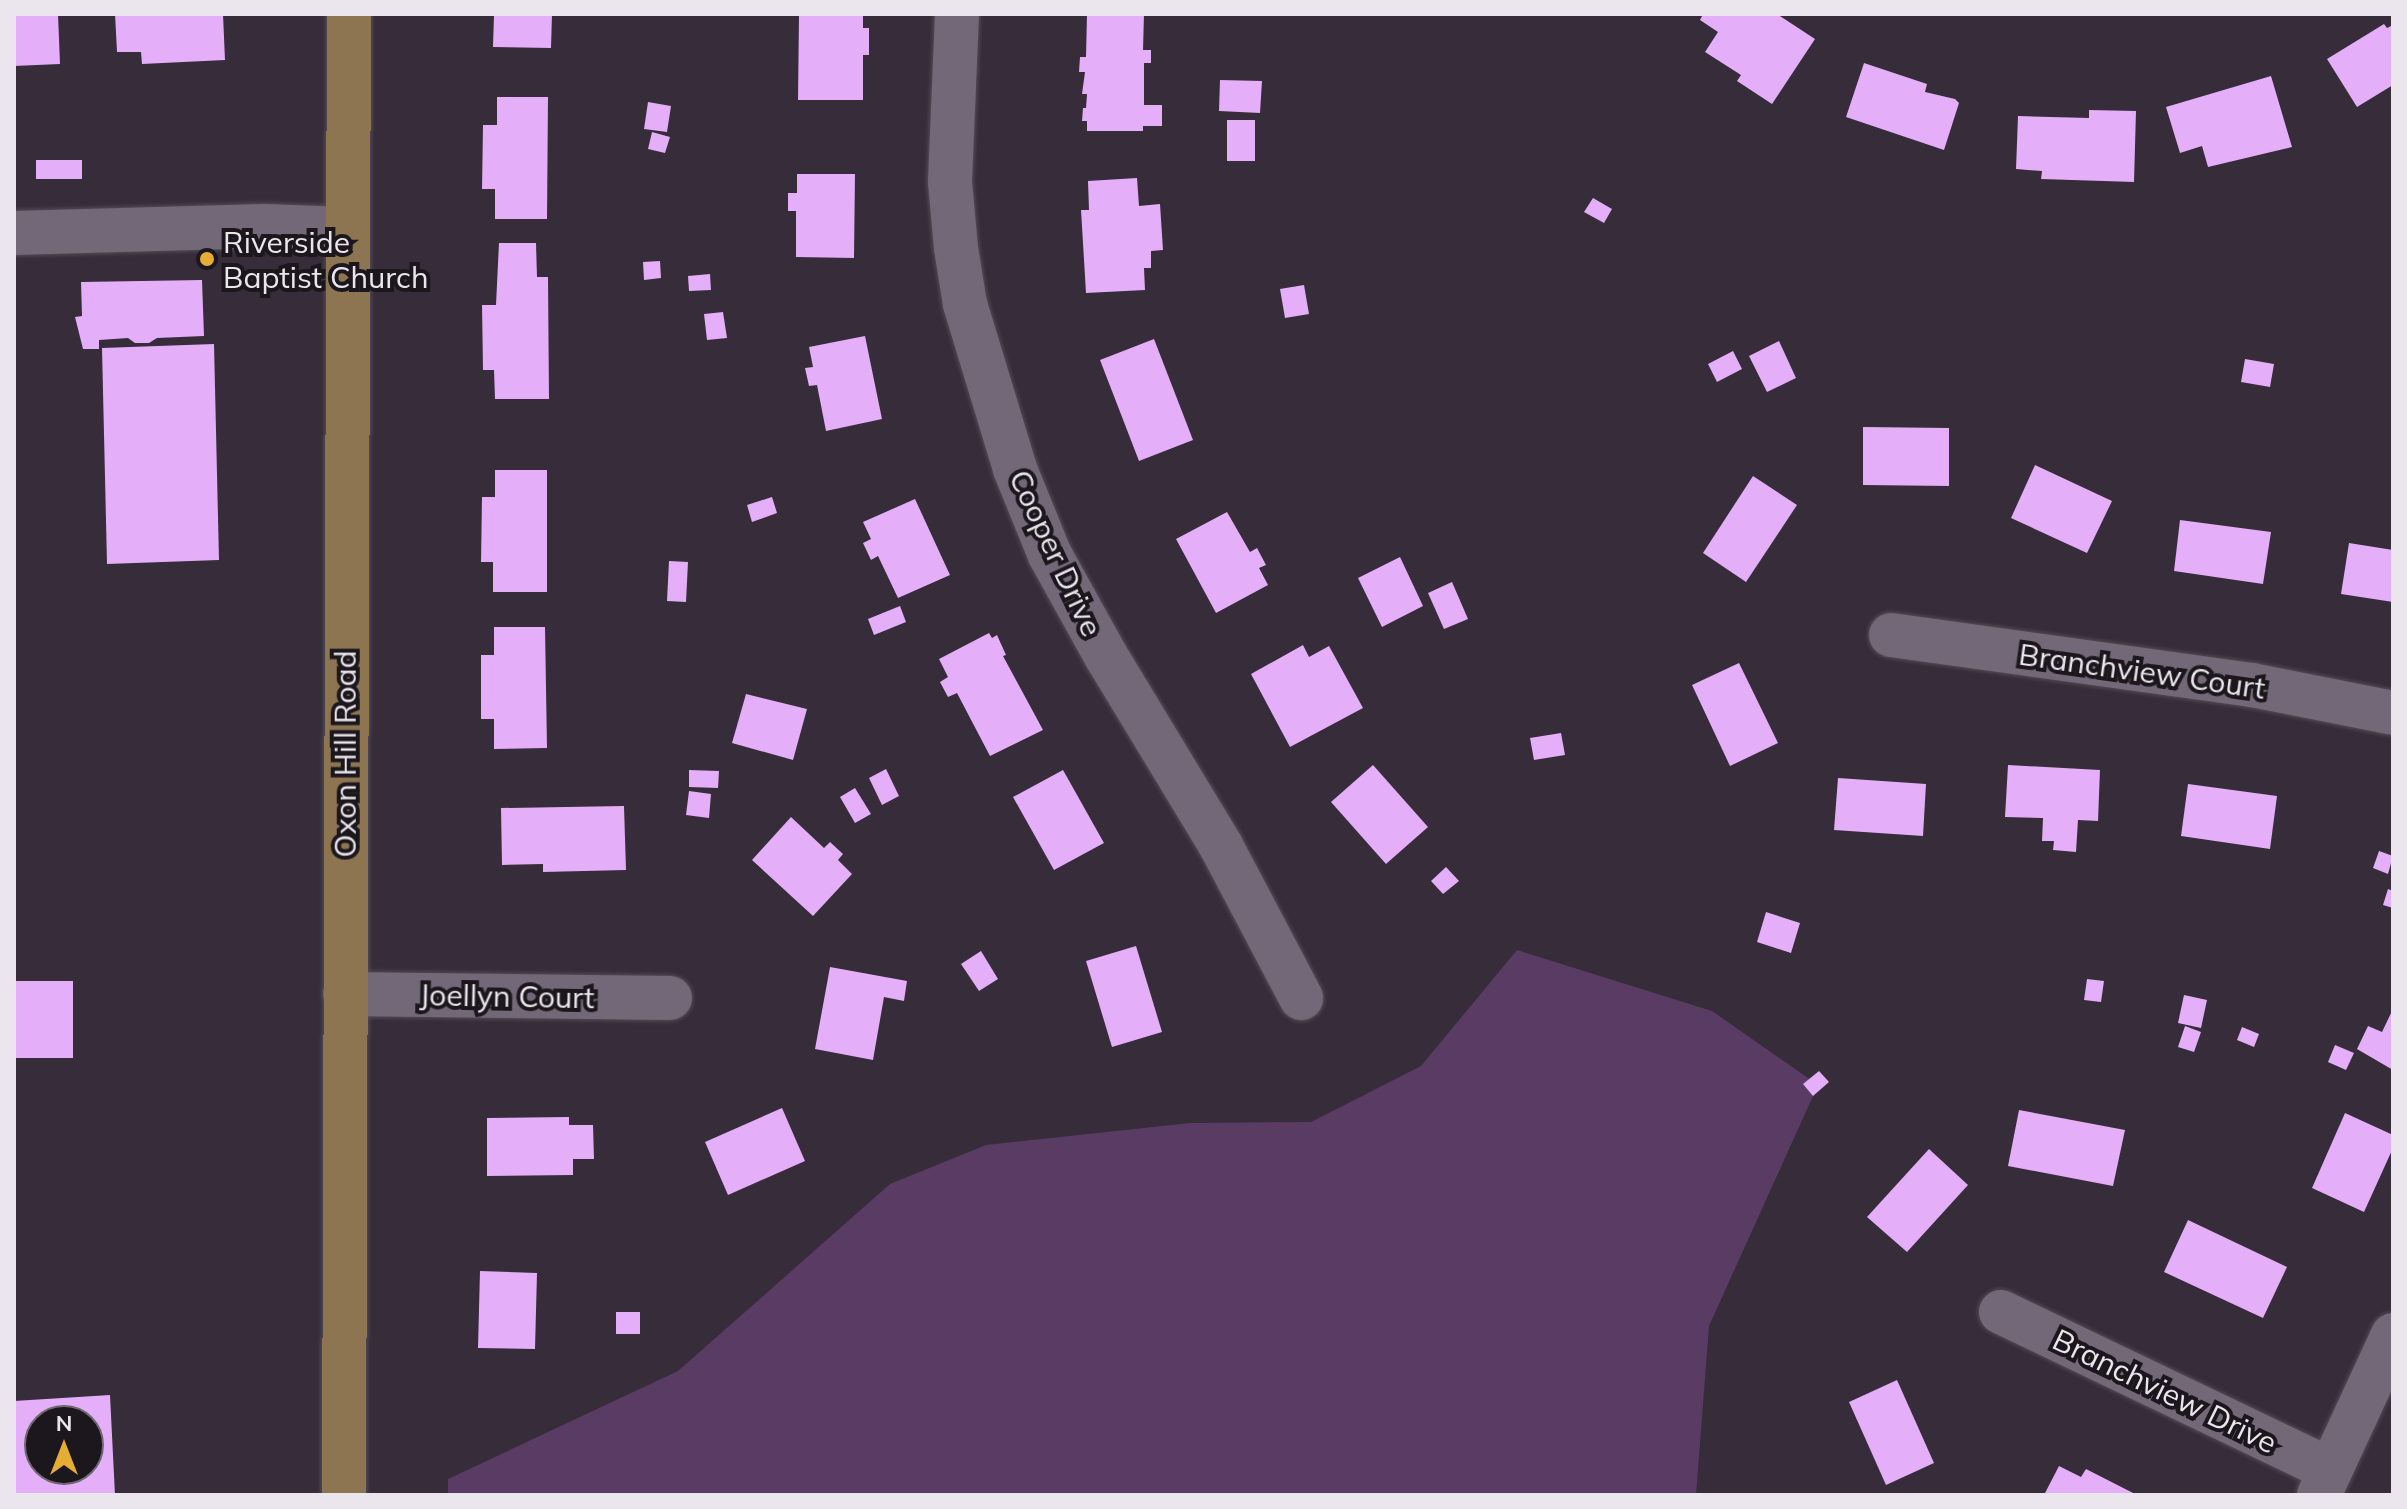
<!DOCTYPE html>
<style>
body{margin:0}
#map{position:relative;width:2407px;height:1509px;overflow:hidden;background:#362c3a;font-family:Mulish,sans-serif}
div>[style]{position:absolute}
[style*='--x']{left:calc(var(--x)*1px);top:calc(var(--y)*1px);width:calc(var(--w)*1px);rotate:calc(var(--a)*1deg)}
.green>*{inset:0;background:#593b64}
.building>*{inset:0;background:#e4aef8}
.roads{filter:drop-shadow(0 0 2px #534b56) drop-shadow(0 0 2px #534b56)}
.minor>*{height:44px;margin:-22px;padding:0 22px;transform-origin:22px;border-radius:22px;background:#736877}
.major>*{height:44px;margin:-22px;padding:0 22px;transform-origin:22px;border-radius:22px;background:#8e7552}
.dots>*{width:22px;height:22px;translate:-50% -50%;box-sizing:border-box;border:4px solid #1b171d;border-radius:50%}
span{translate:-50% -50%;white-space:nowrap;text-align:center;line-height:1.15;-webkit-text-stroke:8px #1b171d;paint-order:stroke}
.poi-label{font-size:30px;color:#ebe5ee}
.left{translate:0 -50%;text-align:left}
.street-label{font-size:30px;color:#ebe5ee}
.frame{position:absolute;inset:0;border:16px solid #ebe5ee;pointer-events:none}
.north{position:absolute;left:24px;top:1405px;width:80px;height:80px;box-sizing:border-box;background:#1b171d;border:2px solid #6e6971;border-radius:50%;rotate:0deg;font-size:22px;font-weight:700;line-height:32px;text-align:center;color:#ebe5ee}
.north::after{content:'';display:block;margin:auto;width:28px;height:36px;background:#e5ad36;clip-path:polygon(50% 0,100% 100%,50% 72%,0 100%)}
</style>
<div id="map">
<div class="green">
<i style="clip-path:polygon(1517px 950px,1712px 1011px,1818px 1085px,1709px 1326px,1696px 1495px,448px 1495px,448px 1479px,678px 1371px,890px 1184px,986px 1145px,1190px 1123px,1311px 1122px,1421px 1066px)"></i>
</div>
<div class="building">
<i style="clip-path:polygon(14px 14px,58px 14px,60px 64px,14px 66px)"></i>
<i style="clip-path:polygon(115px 14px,223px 14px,225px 60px,142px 64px,141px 52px,117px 52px)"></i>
<i style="clip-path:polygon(494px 14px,552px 14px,551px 48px,493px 47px)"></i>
<i style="clip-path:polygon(799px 14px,863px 14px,863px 28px,869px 28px,869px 55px,863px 55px,863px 100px,798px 100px)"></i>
<i style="clip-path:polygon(1087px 14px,1144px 14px,1143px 50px,1151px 50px,1151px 63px,1144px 63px,1144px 105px,1162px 105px,1162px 126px,1143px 126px,1143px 131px,1087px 131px,1087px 121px,1082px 121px,1083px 108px,1086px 108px,1087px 94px,1082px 94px,1085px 72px,1079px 72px,1080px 57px,1086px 57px)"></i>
<i style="clip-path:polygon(1703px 14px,1777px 14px,1815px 39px,1772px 104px,1737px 81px,1741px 75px,1705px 52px,1718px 32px,1700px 20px)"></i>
<i style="clip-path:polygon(2384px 24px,2387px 28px,2393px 25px,2393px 85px,2357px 107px,2327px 59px)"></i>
<i style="clip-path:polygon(1864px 63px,1927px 84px,1925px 92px,1955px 99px,1959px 103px,1944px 150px,1846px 117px)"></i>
<i style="clip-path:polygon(2271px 76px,2292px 147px,2208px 167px,2202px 146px,2180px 153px,2166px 107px)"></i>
<i style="clip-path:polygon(1220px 80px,1262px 81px,1260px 113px,1219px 111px)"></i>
<i style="clip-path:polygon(497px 97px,548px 97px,547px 219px,495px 219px,495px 189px,482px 189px,483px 125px,497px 125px)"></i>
<i style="clip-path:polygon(648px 102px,671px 106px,667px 132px,644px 129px)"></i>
<i style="clip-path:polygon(2089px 110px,2136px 111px,2134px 182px,2041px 179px,2042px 171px,2016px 169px,2018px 116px,2089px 118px)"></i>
<i style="clip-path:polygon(1227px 120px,1255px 120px,1255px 161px,1227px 161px)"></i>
<i style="clip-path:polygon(652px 132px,670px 137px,665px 153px,648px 149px)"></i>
<i style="clip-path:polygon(36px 160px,82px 160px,82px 179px,36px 179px)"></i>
<i style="clip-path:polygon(797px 174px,855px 174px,854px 258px,796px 257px,796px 211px,788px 211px,788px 193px,797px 193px)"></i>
<i style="clip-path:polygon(1137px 178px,1139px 206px,1160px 204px,1163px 250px,1151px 251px,1151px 268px,1144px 268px,1145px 290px,1086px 293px,1081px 210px,1089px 210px,1088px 181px)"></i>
<i style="clip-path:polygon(1593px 198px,1612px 209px,1604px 223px,1584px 212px)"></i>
<i style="clip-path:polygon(499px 243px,536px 243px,537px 277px,548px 277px,549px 399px,495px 399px,494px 370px,483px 370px,482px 305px,496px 305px)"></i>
<i style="clip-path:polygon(660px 261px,661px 278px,644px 280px,643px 262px)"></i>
<i style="clip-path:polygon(710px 274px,711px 290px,689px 291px,688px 276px)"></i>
<i style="clip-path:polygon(202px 280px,204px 336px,157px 338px,149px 343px,135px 343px,128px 338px,99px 340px,99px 349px,83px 349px,75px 317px,82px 316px,81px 282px)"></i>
<i style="clip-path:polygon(1304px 285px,1309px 314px,1285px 318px,1280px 289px)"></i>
<i style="clip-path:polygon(723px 312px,727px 338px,707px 340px,704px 314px)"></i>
<i style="clip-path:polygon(865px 336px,882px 419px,826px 431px,817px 385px,809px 386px,805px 368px,813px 367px,809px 347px)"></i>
<i style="clip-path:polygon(1154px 339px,1193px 440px,1139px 461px,1100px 360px)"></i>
<i style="clip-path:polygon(1779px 341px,1796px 378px,1767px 392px,1749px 356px)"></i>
<i style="clip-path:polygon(214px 344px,219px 560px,107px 564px,102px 348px)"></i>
<i style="clip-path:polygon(1733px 351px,1742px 369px,1717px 382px,1708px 364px)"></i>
<i style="clip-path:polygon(2245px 359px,2274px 364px,2270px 387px,2241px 382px)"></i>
<i style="clip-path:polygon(1863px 427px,1949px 428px,1949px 486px,1863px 485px)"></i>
<i style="clip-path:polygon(2035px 465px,2112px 501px,2087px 553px,2011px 518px)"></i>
<i style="clip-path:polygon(495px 470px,547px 470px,547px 592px,493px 592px,493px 562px,481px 562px,482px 497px,495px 497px)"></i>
<i style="clip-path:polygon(1753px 476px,1797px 505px,1746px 582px,1703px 553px)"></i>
<i style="clip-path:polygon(772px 497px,777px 513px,752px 522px,747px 505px)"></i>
<i style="clip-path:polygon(915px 499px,950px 575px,898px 598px,878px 556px,871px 560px,863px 543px,871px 539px,863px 522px)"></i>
<i style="clip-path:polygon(1227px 512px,1250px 552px,1257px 548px,1266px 565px,1259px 568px,1268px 585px,1216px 613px,1176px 539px)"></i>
<i style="clip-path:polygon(2180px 520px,2271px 532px,2263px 584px,2174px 571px)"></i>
<i style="clip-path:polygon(2349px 543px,2393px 550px,2393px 602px,2341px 594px)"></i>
<i style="clip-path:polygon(1400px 557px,1423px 606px,1382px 627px,1358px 578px)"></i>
<i style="clip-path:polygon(669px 561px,688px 562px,686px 602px,667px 601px)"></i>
<i style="clip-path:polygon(1452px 582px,1468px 619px,1444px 629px,1428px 593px)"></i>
<i style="clip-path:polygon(900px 606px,906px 622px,874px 635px,868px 619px)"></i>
<i style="clip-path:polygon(494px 627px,545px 627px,547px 748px,494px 749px,494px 719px,481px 719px,481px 655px,494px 655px)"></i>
<i style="clip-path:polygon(989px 633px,992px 638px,997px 635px,1006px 655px,1003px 656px,1043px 730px,990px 756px,957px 693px,948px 697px,940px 682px,948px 677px,939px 659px)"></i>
<i style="clip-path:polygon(1303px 645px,1309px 657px,1329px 646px,1363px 708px,1290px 747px,1251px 674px)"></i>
<i style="clip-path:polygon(1739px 663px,1778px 743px,1730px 766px,1692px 685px)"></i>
<i style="clip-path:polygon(746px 694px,807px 709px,793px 760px,732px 743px)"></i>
<i style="clip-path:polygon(1561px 733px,1565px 755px,1534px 760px,1530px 738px)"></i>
<i style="clip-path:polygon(1373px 765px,1428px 827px,1386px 864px,1331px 802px)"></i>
<i style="clip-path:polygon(2008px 765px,2100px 770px,2098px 821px,2078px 820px,2076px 852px,2053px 850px,2054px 841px,2042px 841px,2043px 818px,2005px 817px)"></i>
<i style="clip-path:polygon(886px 769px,899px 796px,882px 805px,869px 778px)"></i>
<i style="clip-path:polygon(689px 770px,719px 771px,718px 788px,689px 787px)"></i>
<i style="clip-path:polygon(1063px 770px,1104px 843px,1054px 870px,1013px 797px)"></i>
<i style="clip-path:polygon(1838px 778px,1926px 784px,1923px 836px,1834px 830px)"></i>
<i style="clip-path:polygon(2188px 784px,2277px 796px,2270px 849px,2181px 836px)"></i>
<i style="clip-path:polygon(855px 788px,871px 814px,855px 823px,840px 797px)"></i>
<i style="clip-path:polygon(689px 791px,711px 794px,709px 818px,686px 815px)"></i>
<i style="clip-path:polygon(624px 806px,626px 870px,543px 872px,543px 864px,502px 865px,501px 808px)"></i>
<i style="clip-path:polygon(791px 817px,824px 848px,830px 842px,843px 854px,838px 860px,852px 874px,813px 916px,752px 860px)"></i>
<i style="clip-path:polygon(2379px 851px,2393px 856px,2388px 874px,2373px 868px)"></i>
<i style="clip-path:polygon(1446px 867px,1459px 881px,1443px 894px,1431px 881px)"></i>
<i style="clip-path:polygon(2388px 889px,2393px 891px,2393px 908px,2383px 905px)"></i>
<i style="clip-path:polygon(1766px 912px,1800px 923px,1791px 953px,1757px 942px)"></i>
<i style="clip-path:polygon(1136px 946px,1162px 1032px,1112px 1047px,1086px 961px)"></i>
<i style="clip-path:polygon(981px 951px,998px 979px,979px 991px,961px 964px)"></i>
<i style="clip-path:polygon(830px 967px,907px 981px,904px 1001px,884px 997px,873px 1060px,815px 1049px)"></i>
<i style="clip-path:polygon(2087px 979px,2104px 981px,2101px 1002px,2084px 1000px)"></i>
<i style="clip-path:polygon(14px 981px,73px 981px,73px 1058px,14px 1058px)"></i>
<i style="clip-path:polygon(2184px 995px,2207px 1000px,2201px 1028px,2178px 1023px)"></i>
<i style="clip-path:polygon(2393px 1009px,2393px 1070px,2357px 1049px,2368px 1026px,2382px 1032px)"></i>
<i style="clip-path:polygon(2185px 1026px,2201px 1032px,2194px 1052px,2178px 1047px)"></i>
<i style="clip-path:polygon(2242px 1027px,2259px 1034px,2254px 1047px,2237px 1040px)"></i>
<i style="clip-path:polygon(2335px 1045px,2354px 1053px,2346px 1070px,2328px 1062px)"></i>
<i style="clip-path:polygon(1819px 1071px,1829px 1082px,1813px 1096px,1803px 1084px)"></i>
<i style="clip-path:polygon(782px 1108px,805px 1161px,728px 1195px,705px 1142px)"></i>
<i style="clip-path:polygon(2019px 1110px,2125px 1130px,2113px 1186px,2008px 1166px)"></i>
<i style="clip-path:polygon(2345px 1113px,2393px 1135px,2393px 1148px,2364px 1212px,2312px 1188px)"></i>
<i style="clip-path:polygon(569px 1117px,569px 1125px,593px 1125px,594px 1159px,573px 1159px,573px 1175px,487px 1176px,487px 1118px)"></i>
<i style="clip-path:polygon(1929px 1149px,1968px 1185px,1907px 1252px,1867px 1217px)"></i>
<i style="clip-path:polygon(2188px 1220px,2287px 1267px,2263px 1318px,2164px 1272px)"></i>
<i style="clip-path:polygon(480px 1271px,537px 1273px,535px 1349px,478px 1348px)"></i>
<i style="clip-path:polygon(616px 1312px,640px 1312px,640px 1334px,616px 1334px)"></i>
<i style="clip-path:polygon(1897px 1380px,1934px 1463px,1886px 1485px,1849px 1402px)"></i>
<i style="clip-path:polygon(evenodd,110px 1395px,115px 1495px,14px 1495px,14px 1401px,110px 1395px,40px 1421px,88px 1421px,88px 1469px,40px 1469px,40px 1421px)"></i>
<i style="clip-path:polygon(2059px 1466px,2081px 1477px,2086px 1469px,2137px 1495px,2044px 1495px)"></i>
</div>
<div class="roads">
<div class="minor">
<i style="--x:957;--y:14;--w:168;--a:92.4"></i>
<i style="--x:950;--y:182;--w:66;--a:84.8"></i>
<i style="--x:956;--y:248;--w:57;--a:80.9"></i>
<i style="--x:965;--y:304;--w:172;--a:73.1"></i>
<i style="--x:1015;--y:469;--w:93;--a:67.9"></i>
<i style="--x:1050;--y:555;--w:115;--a:61"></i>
<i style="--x:1106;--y:656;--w:222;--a:58.8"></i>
<i style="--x:1221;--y:846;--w:172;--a:62.2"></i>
<i style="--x:14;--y:233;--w:250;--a:-1.6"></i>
<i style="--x:264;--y:226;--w:82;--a:2.1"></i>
<i style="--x:1891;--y:635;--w:364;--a:7.9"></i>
<i style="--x:2252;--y:685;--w:144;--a:11.2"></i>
<i style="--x:345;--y:994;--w:325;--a:0.7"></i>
<i style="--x:2001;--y:1312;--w:364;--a:25.6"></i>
<i style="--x:2319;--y:1495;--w:176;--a:-65.2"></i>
</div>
<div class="major">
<i style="--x:344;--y:1495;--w:1481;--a:-89.81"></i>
</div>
</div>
<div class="dots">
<i style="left:207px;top:259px;background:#e5ad36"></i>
</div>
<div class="poi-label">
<span class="left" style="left:223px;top:259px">Riverside<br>Baptist Church</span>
</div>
<div class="street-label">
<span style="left:1056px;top:553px;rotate:65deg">Cooper Drive</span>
<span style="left:2142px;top:671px;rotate:8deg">Branchview Court</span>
<span style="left:345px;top:754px;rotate:-90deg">Oxon Hill Road</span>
<span style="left:507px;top:996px;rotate:1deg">Joellyn Court</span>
<span style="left:2165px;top:1391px;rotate:26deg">Branchview Drive</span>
</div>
<div class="frame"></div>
<div class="north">N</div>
</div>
